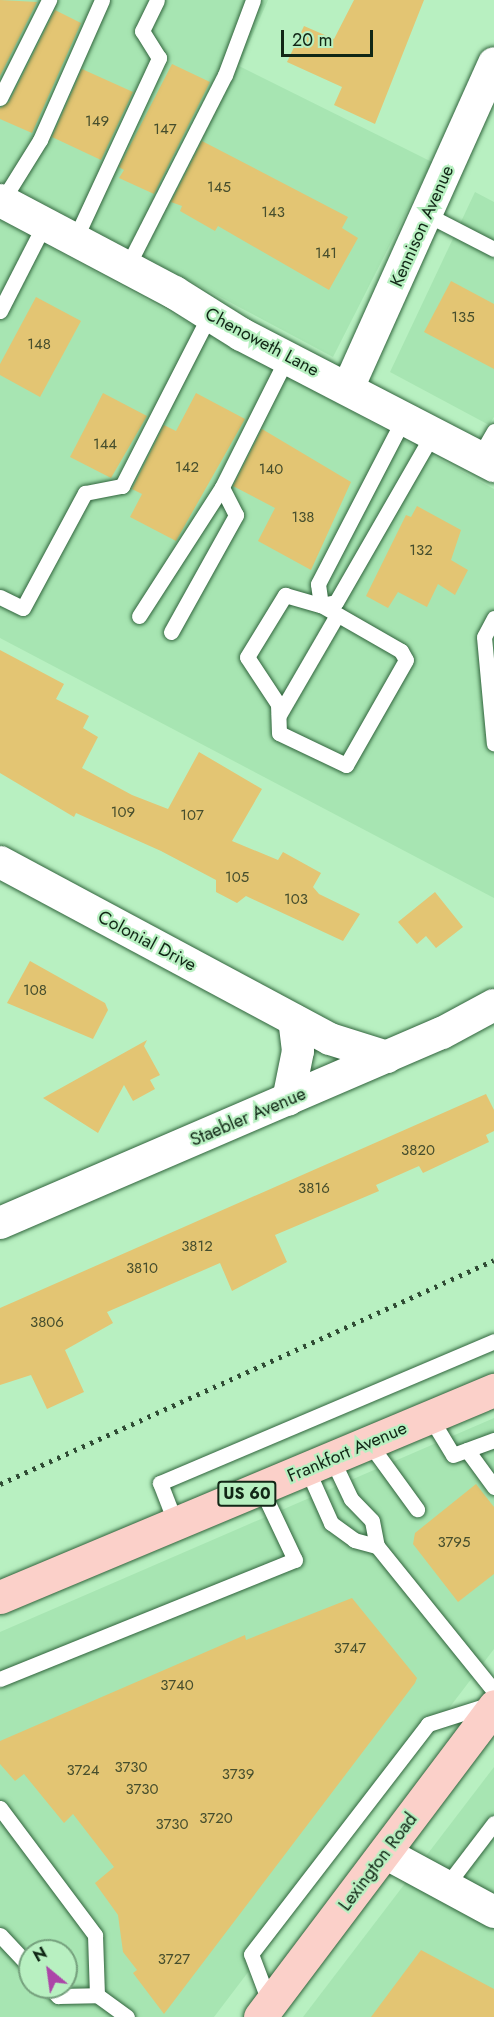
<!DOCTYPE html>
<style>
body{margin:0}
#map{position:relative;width:494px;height:2017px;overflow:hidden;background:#b8f0c1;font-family:Jost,sans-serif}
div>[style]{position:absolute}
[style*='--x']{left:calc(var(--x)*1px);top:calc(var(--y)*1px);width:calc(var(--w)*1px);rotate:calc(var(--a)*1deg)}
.built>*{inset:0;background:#a7e5b2}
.building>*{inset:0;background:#e3c573}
.roads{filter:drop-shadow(0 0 2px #30643c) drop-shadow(0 0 2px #30643c)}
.service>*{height:15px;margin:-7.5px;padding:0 7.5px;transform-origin:7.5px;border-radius:7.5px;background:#fff}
.minor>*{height:32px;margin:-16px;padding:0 16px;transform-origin:16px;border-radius:16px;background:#fff}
.secondary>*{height:33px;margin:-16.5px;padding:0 16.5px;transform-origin:16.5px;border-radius:16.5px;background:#fff}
.primary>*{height:33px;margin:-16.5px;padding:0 16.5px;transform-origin:16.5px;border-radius:16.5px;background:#fbd0c9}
.rail>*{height:4.5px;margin-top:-2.25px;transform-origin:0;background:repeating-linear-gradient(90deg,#2f4b34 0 3px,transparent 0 9px)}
span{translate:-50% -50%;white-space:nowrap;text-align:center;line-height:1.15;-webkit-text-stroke:4.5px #b8f0c1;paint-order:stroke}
.number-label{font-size:15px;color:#464e2d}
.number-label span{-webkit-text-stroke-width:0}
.shield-label span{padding:2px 4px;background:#b8f0c1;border:2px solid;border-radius:4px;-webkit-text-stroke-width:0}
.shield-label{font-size:16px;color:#112716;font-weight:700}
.street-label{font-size:18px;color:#112716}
.north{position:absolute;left:18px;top:1939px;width:60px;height:60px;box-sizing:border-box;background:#b8f0c1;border:2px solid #75a07d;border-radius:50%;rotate:331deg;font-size:16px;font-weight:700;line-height:24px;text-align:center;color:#112716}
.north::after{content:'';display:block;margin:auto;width:21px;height:27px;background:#ac45a8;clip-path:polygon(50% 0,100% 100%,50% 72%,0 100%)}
.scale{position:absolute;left:281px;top:30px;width:92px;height:27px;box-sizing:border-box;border:3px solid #112716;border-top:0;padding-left:8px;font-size:18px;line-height:21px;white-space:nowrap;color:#112716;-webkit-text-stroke:4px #b8f0c1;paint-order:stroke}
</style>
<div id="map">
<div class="built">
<i style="clip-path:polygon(0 0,268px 0,239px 66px,432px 162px,333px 357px,0 180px)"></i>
<i style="clip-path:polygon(475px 192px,494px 202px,494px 417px,489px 425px,390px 372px)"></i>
<i style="clip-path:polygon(0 220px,494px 489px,494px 898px,0 638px)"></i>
<i style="clip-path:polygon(evenodd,494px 1418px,494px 1649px,214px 2017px,0 2017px,0 1632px,494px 1418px,30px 1951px,66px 1951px,66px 1987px,30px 1987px,30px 1951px)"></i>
<i style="clip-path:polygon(494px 1767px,494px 2017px,303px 2017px)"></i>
</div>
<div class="building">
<i style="clip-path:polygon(0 0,37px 2px,0 76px)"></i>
<i style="clip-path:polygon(354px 0,424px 0,375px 124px,334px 105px,342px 87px,287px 62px,304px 26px,334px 39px)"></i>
<i style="clip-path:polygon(55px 10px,81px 23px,32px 133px,0 119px,0 108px,9px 102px)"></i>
<i style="clip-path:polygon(172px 64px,210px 82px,154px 194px,119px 178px,124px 170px,119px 167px)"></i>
<i style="clip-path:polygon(82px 69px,133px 92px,101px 160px,52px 137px)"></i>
<i style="clip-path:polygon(202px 141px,348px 217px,342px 228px,358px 238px,329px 290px,218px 226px,215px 231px,180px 211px,182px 206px,171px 202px)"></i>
<i style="clip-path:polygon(451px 281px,494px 304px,494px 369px,424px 332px)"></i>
<i style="clip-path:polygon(36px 297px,81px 321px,40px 397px,0 375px,0 364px)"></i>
<i style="clip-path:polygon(103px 393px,147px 416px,111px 478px,70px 457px)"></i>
<i style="clip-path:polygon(196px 393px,245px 419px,176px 541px,130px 517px,142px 494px,132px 489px,164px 425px,176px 431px)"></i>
<i style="clip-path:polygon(262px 429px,351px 482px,311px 570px,258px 541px,275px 508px,233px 486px)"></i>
<i style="clip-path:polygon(417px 506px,461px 530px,451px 560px,468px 570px,455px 595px,438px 584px,427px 607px,398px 592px,388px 608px,366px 596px,406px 515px,411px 517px)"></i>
<i style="clip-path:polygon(0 650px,64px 684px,56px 699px,89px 716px,83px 728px,98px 737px,82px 768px,132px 795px,168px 809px,199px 752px,262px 789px,232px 841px,278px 860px,283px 852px,321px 873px,313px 887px,319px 894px,360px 914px,343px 941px,246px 896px,237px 903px,216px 892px,216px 880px,161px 851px,76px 813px,74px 817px,0 773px)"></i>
<i style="clip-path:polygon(435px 892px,463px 927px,436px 948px,426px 936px,417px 944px,398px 922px)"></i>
<i style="clip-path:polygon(30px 961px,105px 1003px,108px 1010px,93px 1039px,7px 1003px)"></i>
<i style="clip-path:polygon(147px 1040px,144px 1046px,160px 1075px,150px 1080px,155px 1089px,133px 1101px,124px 1085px,98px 1133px,43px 1098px)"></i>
<i style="clip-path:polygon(486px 1094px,494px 1110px,494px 1131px,486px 1135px,489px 1142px,423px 1173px,419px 1166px,376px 1185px,379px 1191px,275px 1235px,287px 1262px,232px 1291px,220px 1263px,107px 1312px,113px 1323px,65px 1350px,84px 1392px,47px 1409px,31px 1375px,0 1385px,0 1308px)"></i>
<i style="clip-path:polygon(476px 1484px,494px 1507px,494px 1574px,458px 1602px,413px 1544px,415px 1533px)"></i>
<i style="clip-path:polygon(352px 1598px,417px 1678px,415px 1683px,164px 2014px,133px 1973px,137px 1970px,123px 1952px,118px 1915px,95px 1883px,114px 1867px,73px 1814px,64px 1823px,24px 1774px,15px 1781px,0 1764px,0 1741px,245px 1635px,246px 1640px)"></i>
<i style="clip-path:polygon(421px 1950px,494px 1989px,494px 2017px,371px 2017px)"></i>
</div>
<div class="roads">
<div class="service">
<i style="--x:0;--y:98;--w:110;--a:-63.4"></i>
<i style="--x:2;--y:201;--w:72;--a:-58.1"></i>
<i style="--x:40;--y:140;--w:153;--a:-66.1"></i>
<i style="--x:428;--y:215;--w:74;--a:27.3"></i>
<i style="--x:75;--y:239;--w:200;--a:-65.1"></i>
<i style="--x:159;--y:58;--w:32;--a:-122"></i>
<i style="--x:142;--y:31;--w:34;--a:-64"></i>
<i style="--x:127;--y:267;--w:216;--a:-63"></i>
<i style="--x:225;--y:75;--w:80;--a:-69.5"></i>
<i style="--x:0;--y:311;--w:99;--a:-62.9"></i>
<i style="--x:404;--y:418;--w:187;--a:117.4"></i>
<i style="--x:318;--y:584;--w:21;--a:82"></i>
<i style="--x:321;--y:605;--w:15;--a:-11"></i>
<i style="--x:336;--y:602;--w:195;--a:-60.1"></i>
<i style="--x:479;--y:457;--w:30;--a:-60"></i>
<i style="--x:285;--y:595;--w:37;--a:16"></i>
<i style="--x:321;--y:605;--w:92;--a:29.9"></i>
<i style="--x:401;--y:651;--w:10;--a:61"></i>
<i style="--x:406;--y:660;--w:121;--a:119.7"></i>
<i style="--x:346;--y:765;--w:74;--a:-154.5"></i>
<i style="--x:279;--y:733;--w:29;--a:-92"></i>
<i style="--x:278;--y:704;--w:56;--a:-123.4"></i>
<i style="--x:247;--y:657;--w:73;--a:-58.5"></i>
<i style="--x:0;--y:597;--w:25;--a:26"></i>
<i style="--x:23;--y:608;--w:131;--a:-61.7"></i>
<i style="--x:85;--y:493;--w:38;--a:-11"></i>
<i style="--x:122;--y:486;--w:193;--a:-62.9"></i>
<i style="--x:139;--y:616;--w:153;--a:-57.2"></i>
<i style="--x:222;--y:487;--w:147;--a:-63.3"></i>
<i style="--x:494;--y:618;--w:21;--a:118"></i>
<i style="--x:484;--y:637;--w:107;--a:84.7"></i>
<i style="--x:171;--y:632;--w:134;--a:-60.9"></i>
<i style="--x:236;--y:515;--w:31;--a:-117"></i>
<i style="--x:279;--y:715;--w:116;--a:-59.9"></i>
<i style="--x:430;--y:1417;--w:44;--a:58.8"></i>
<i style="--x:453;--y:1455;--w:44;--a:-20.1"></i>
<i style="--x:369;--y:1443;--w:82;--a:54"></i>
<i style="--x:467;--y:1450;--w:46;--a:53.9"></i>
<i style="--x:332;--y:1459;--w:44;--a:64.6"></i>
<i style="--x:351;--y:1499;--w:30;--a:46"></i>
<i style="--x:372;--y:1521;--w:25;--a:79"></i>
<i style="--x:377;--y:1546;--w:186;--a:51.1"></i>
<i style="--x:307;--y:1469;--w:59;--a:66"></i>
<i style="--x:331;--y:1523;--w:29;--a:36"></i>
<i style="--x:354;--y:1540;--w:24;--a:15"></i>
<i style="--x:176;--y:1524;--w:44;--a:-111.3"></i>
<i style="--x:160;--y:1483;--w:363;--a:-23"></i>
<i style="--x:0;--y:1679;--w:318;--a:-22"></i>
<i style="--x:295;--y:1560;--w:80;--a:-115.3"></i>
<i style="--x:0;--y:1808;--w:159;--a:53.2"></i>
<i style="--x:95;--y:1935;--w:60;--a:88.1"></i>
<i style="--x:446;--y:1886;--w:79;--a:-52.7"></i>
<i style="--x:0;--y:1935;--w:44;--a:46.8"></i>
<i style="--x:49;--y:1987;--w:13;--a:45"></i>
<i style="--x:58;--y:1996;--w:39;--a:-1"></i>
<i style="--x:97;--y:1995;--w:37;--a:36"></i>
<i style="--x:270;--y:2004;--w:53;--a:-110.8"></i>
<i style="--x:251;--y:1954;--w:290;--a:-52.4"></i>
<i style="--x:428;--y:1724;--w:63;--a:-17.6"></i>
</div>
<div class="minor">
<i style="--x:348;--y:388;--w:356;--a:-65.8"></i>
<i style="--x:0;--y:862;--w:374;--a:28.2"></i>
<i style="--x:330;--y:1039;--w:60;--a:17.5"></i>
<i style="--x:288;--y:1100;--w:50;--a:-78.5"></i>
<i style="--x:298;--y:1051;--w:31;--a:-97"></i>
<i style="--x:0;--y:1223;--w:481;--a:-23.3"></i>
<i style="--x:442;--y:1033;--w:59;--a:-28.3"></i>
<i style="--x:385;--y:1853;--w:124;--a:28.4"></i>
</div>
<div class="secondary">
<i style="--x:0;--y:200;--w:197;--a:27.9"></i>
<i style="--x:174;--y:292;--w:79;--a:32.1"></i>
<i style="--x:241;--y:334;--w:285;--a:27.4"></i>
</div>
<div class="primary">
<i style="--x:0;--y:1597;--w:536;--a:-22.74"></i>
<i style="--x:260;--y:2017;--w:389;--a:-53"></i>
</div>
</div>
<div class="rail">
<i style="--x:0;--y:1484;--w:542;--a:-24.39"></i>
</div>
<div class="number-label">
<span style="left:97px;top:122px">149</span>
<span style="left:165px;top:130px">147</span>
<span style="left:219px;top:188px">145</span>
<span style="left:273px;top:213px">143</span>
<span style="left:326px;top:254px">141</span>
<span style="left:463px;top:318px">135</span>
<span style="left:39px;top:345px">148</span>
<span style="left:105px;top:445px">144</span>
<span style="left:187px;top:468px">142</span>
<span style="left:271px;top:470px">140</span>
<span style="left:303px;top:518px">138</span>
<span style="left:421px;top:551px">132</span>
<span style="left:123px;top:813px">109</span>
<span style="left:192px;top:816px">107</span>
<span style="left:237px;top:878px">105</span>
<span style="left:296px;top:900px">103</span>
<span style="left:35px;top:991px">108</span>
<span style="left:418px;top:1151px">3820</span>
<span style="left:314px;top:1189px">3816</span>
<span style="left:197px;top:1247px">3812</span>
<span style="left:142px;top:1269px">3810</span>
<span style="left:47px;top:1323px">3806</span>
<span style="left:454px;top:1543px">3795</span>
<span style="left:350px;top:1649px">3747</span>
<span style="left:177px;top:1686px">3740</span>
<span style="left:131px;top:1768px">3730</span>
<span style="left:83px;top:1771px">3724</span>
<span style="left:238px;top:1775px">3739</span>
<span style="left:142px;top:1790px">3730</span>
<span style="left:216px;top:1819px">3720</span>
<span style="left:172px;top:1825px">3730</span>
<span style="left:174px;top:1960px">3727</span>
</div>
<div class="shield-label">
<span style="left:247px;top:1494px">US 60</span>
</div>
<div class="street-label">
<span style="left:422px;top:226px;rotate:-66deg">Kennison Avenue</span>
<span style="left:262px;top:342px;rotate:28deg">Chenoweth Lane</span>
<span style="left:147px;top:941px;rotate:28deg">Colonial Drive</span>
<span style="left:248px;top:1117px;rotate:-23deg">Staebler Avenue</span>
<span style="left:347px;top:1452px;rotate:-23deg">Frankfort Avenue</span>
<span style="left:378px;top:1862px;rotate:-53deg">Lexington Road</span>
</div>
<div class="north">N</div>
<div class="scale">20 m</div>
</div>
